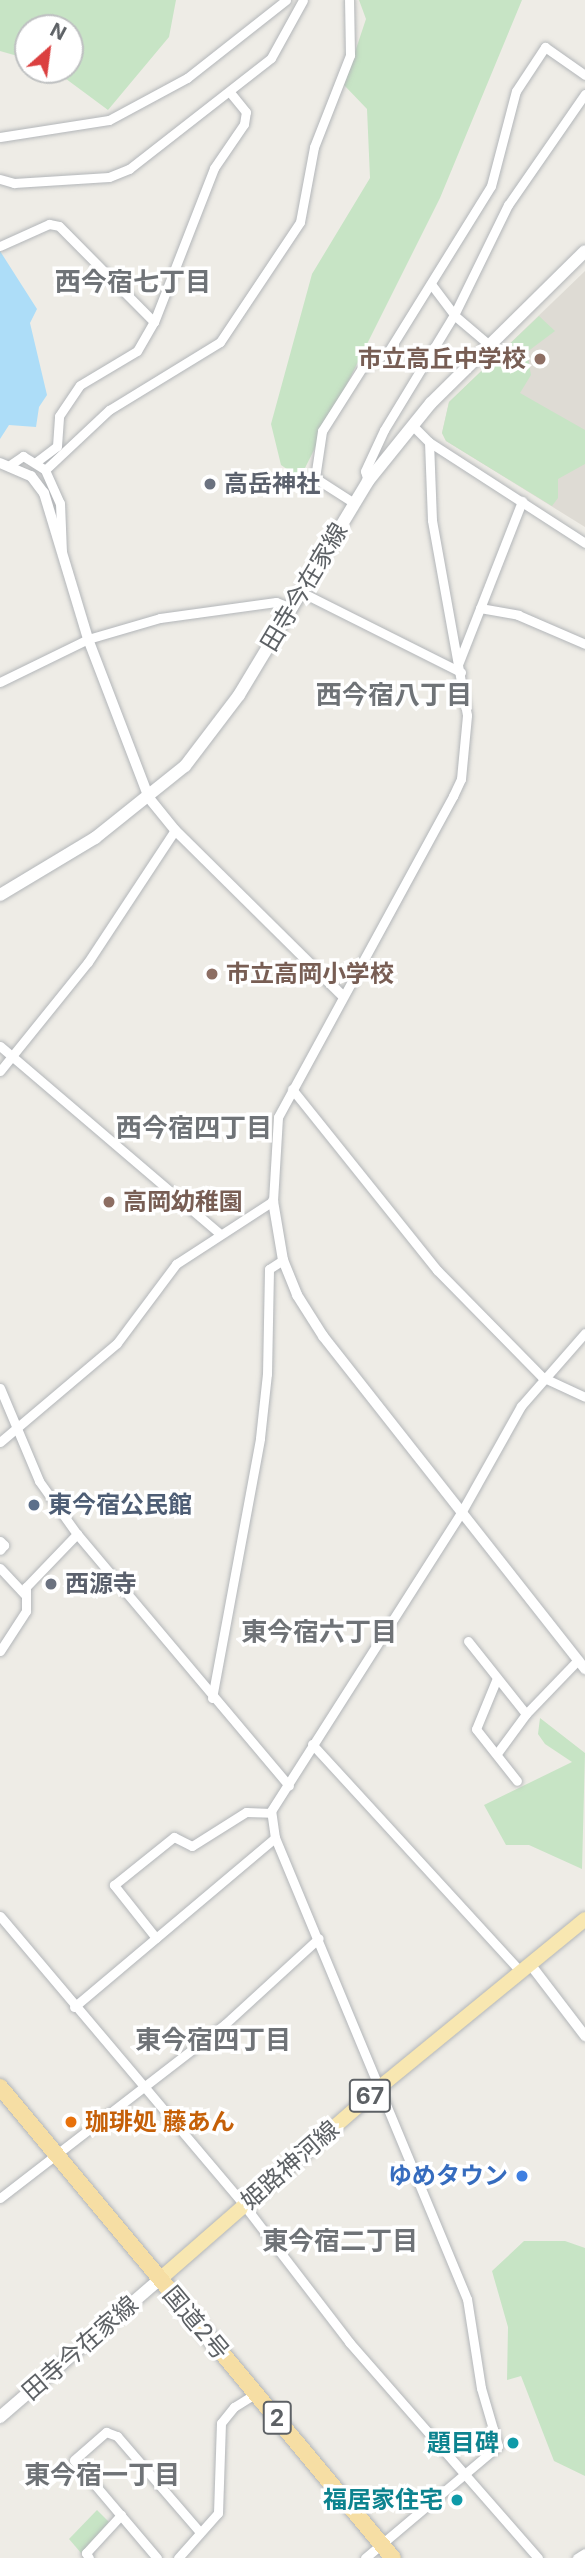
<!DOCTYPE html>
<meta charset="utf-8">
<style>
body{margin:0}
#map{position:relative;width:585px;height:2558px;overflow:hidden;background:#eeece6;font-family:Inter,"Noto Sans JP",sans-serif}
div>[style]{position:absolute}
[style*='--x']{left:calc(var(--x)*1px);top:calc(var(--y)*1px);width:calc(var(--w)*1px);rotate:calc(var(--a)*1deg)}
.education>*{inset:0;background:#dedbd4}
.green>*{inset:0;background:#c7e4c5}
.water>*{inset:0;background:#adddf8}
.roads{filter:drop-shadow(0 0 2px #b3b6b9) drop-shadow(0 0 2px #b3b6b9)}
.minor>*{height:9px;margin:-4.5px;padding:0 4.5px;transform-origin:4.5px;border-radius:4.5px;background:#fff}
.tertiary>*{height:10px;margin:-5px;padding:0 5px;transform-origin:5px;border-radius:5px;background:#fff}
.secondary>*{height:12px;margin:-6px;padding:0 6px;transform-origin:6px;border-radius:6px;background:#fff}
.primary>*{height:14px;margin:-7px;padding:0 7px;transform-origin:7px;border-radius:7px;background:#f8e7b1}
.trunk>*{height:16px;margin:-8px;padding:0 8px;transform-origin:8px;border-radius:8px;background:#f6dea4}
.dots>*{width:19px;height:19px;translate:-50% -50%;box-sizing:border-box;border:4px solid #fff;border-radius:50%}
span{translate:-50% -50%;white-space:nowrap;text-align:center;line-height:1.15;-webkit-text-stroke:7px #fff;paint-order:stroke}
.shield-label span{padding:2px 5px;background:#fff;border:2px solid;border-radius:5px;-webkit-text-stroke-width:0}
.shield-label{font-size:23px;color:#5d6165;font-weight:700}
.education-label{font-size:24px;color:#785e54;font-weight:700}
.right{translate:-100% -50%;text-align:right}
.left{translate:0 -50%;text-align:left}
.worship-label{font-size:24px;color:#5b616d;font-weight:700}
.street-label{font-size:24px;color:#5d6165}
.service-label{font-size:24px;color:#4e5e75;font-weight:700}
.food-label{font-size:24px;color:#c56008;font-weight:700}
.shop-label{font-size:24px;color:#366cbe;font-weight:700}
.culture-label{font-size:24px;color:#0d838f;font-weight:700}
.neighbourhood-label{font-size:26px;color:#6f7377;font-weight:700}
.north{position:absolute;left:14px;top:14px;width:70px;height:70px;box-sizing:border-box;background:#fff;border:2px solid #bec0c1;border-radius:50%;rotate:28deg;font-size:19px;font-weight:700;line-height:28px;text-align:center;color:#5d6165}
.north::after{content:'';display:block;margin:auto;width:24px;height:32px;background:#db4040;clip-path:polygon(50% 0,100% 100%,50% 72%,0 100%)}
</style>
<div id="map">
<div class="education">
<i style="clip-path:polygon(585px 271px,585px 527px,446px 441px,442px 433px,449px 402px)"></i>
</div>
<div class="green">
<i style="clip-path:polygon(0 0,176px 0,169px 37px,108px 110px,54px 70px,70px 70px,70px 28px,28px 28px,28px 59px,0 51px)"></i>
<i style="clip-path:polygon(359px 0,522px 0,440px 198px,300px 478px,281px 465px,271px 424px,312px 274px,370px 178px,367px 109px,344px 85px,366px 19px)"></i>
<i style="clip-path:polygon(539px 316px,555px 331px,527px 352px,531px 375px,520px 393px,585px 430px,585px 464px,558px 479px,558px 498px,552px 506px,446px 441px,442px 433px,449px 402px)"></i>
<i style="clip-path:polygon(540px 1718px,585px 1753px,582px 1869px,529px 1845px,506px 1845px,484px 1805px,572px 1762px,545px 1744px,538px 1734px)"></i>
<i style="clip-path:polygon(524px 2241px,565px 2241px,585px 2248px,585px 2476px,554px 2461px,521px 2376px,507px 2380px,508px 2327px,492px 2271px)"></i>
<i style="clip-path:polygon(97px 2510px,109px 2522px,81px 2553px,69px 2539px)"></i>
</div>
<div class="water">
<i style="clip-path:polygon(0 251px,37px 309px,30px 323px,47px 395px,39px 407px,36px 427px,9px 425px,0 439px)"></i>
</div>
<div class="roads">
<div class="minor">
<i style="--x:0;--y:137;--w:110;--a:-8.9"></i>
<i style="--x:109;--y:120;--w:89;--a:-28.3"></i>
<i style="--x:187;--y:78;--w:126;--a:-38.2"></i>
<i style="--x:0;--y:179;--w:15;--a:16"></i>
<i style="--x:14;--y:183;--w:95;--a:-3.6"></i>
<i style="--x:109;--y:177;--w:22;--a:-22"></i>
<i style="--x:129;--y:169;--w:180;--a:-38"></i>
<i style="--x:271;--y:58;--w:66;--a:-61.1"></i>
<i style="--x:0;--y:246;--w:54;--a:-24.2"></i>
<i style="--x:49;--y:224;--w:10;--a:11"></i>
<i style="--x:59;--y:226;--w:135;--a:45.3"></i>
<i style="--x:431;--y:284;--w:39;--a:53"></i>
<i style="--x:454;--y:315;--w:43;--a:40.3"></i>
<i style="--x:412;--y:425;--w:24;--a:45"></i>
<i style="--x:429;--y:442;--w:186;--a:32.9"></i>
<i style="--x:36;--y:462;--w:26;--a:-37"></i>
<i style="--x:57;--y:446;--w:30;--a:-86"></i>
<i style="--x:59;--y:416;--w:37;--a:-56"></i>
<i style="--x:80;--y:385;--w:66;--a:-30.8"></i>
<i style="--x:137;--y:351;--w:34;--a:-60"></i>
<i style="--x:154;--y:322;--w:165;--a:-68.7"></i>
<i style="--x:214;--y:168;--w:53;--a:-55.7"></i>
<i style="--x:244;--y:124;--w:12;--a:-81"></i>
<i style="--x:246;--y:112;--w:26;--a:-129"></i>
<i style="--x:10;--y:465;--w:16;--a:-35"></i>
<i style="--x:23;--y:456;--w:26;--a:32"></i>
<i style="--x:45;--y:470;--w:36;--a:66"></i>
<i style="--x:60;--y:503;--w:49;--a:87.7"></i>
<i style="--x:45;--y:470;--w:88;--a:-43.2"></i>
<i style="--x:109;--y:410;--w:130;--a:-31.5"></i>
<i style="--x:220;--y:342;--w:144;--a:-56.3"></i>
<i style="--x:300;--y:222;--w:76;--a:-79.4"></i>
<i style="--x:314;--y:147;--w:99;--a:-68.6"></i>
<i style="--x:350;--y:55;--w:55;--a:-91"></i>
<i style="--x:368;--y:481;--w:10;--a:-107"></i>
<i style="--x:365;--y:471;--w:45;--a:-65.1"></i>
<i style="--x:384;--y:430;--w:135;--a:-58.7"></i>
<i style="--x:454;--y:315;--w:123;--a:-63.9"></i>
<i style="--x:508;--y:205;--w:135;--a:-55.3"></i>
<i style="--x:354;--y:503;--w:46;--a:-147.3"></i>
<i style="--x:315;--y:478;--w:48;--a:-81.5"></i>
<i style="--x:322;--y:431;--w:75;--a:-57.6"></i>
<i style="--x:362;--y:368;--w:31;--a:-32"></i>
<i style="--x:388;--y:352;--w:195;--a:-58.2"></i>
<i style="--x:491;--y:186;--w:98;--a:-75.3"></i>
<i style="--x:516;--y:91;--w:53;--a:-56.6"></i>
<i style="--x:545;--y:47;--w:49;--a:35"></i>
<i style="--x:301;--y:592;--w:179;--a:26.6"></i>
<i style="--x:480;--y:608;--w:39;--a:10"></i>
<i style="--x:518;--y:615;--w:73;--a:23.4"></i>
<i style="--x:459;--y:662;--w:173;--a:-68.6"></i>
<i style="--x:0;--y:682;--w:98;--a:-26"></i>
<i style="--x:88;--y:639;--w:75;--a:-16.3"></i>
<i style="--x:160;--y:618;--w:117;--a:-7.9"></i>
<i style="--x:276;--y:602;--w:17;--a:21"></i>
<i style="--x:0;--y:1046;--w:289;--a:40.5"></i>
<i style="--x:0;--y:1071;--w:140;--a:-51.1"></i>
<i style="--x:88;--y:962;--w:158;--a:-56.6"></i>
<i style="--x:292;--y:1089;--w:232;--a:51.3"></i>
<i style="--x:437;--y:1270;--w:150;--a:45.5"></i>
<i style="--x:542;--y:1377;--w:47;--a:24.9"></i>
<i style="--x:0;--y:1388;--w:101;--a:67.2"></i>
<i style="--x:39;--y:1481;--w:65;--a:54.4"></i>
<i style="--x:77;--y:1534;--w:329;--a:49.9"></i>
<i style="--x:0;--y:1442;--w:153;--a:-40.2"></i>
<i style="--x:117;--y:1343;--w:99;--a:-53.2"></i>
<i style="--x:176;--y:1264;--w:116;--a:-33"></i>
<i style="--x:273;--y:1201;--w:84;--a:-86.6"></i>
<i style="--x:278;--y:1117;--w:366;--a:-61.4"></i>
<i style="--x:453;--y:796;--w:19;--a:-65"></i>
<i style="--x:461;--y:779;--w:64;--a:-84.6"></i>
<i style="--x:467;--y:715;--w:198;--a:-100.2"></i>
<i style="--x:432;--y:520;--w:78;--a:-92.2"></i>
<i style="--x:0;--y:1541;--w:6;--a:45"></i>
<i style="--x:4;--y:1545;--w:6;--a:129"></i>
<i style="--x:0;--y:1568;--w:38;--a:47"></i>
<i style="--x:468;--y:1641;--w:93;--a:51.5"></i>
<i style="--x:0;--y:1651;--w:48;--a:-57"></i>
<i style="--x:26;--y:1611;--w:24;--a:-90"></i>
<i style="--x:26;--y:1587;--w:74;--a:-46.1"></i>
<i style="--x:497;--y:1678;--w:55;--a:112.4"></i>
<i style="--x:476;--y:1729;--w:66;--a:51.7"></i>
<i style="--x:212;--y:1698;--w:264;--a:-79.5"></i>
<i style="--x:260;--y:1438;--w:64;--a:-83.8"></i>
<i style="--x:267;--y:1374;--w:105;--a:-88.9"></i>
<i style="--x:269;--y:1269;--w:17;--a:-33"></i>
<i style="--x:312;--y:1744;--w:308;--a:47.5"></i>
<i style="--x:498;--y:1752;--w:47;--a:-53.6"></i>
<i style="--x:526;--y:1714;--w:75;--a:-46.1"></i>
<i style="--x:0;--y:1916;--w:378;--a:49.8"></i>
<i style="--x:244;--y:2205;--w:173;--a:52.5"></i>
<i style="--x:349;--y:2342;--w:287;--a:48.8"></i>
<i style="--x:156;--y:1938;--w:68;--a:-128.4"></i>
<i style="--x:114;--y:1885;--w:77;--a:-38.7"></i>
<i style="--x:174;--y:1837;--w:20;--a:27"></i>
<i style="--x:192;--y:1846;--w:64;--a:-32.2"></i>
<i style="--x:246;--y:1812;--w:25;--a:2"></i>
<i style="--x:74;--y:2007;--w:263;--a:-40.1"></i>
<i style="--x:0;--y:2198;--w:284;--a:-37.7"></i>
<i style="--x:225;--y:2024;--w:127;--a:-42.5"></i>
<i style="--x:89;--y:2558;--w:6;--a:-121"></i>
<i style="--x:86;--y:2553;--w:52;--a:-47.4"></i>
<i style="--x:157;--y:2558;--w:128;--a:-130.3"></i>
<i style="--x:74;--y:2460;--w:43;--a:-41.2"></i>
<i style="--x:106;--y:2432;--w:12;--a:20"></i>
<i style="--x:117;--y:2436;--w:125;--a:49.2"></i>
<i style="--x:178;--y:2558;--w:60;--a:-48.4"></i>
<i style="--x:218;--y:2513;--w:90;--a:-88.1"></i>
<i style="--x:221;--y:2423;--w:21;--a:-51"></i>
<i style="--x:234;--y:2407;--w:26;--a:-32"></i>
<i style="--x:365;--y:2558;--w:174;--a:-40.1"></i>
<i style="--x:498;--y:2446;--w:60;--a:-106.3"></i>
<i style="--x:481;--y:2388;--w:90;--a:-98.9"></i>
<i style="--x:467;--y:2299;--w:499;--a:-112.6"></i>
<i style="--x:275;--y:1838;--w:27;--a:-98"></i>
<i style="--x:271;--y:1811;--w:356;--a:-57.5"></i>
<i style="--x:462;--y:1511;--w:120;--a:-60.7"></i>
<i style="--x:521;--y:1406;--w:97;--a:-48.8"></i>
<i style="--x:577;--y:2558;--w:9;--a:-32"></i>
</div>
<div class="tertiary">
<i style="--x:0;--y:463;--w:34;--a:23"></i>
<i style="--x:31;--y:476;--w:21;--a:53"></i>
<i style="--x:44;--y:493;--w:152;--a:73.2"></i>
<i style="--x:88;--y:639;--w:170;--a:69"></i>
<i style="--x:149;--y:798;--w:41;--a:50.9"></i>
<i style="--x:175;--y:830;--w:236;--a:44.7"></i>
<i style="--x:273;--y:1201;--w:60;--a:80.4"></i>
<i style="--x:283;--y:1260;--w:38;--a:68"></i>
<i style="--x:297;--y:1295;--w:49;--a:57.6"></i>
<i style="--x:323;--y:1336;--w:424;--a:51.8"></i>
<i style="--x:530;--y:1964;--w:91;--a:52.6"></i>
</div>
<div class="secondary">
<i style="--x:0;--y:895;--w:111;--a:-31"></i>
<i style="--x:95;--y:838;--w:115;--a:-38.7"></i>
<i style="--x:185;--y:766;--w:89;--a:-52.7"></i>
<i style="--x:239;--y:695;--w:250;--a:-58.9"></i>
<i style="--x:368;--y:481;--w:100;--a:-51.1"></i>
<i style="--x:431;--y:403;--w:216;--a:-44.6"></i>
<i style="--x:0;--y:2417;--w:211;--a:-40.8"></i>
</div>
<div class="primary">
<i style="--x:160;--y:2279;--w:292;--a:-41.1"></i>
<i style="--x:380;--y:2087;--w:265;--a:-39.3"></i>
</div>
<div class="trunk">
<i style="--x:0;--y:2087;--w:613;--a:50.16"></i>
</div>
</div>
<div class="dots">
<i style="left:540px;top:359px;background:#8d6e63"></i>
<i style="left:210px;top:484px;background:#6b7280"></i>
<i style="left:212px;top:974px;background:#8d6e63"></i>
<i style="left:109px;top:1202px;background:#8d6e63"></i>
<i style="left:34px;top:1505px;background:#5c6f8a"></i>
<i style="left:51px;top:1584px;background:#6b7280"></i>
<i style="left:71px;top:2122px;background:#e8710a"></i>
<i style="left:522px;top:2176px;background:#3f7fe0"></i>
<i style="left:513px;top:2443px;background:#0f9aa8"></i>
<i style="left:457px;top:2500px;background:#0f9aa8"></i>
</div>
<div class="shield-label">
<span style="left:370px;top:2096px">67</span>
<span style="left:277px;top:2418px">2</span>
</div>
<div class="education-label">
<span class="right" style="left:526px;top:359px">市立高丘中学校</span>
<span class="left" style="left:226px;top:974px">市立高岡小学校</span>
<span class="left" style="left:123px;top:1202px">高岡幼稚園</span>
</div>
<div class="worship-label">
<span class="left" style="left:224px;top:484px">高岳神社</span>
<span class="left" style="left:65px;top:1584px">西源寺</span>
</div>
<div class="street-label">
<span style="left:304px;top:587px;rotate:-59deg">田寺今在家線</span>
<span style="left:290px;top:2165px;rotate:-41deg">姫路神河線</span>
<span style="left:196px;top:2323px;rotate:50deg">国道2号</span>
<span style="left:80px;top:2348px;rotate:-41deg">田寺今在家線</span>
</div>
<div class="service-label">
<span class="left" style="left:48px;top:1505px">東今宿公民館</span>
</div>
<div class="food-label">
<span class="left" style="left:85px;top:2122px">珈琲処 藤あん</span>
</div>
<div class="shop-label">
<span class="right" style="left:508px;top:2176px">ゆめタウン</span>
</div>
<div class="culture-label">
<span class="right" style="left:499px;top:2443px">題目碑</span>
<span class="right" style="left:443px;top:2500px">福居家住宅</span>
</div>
<div class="neighbourhood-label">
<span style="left:133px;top:282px">西今宿七丁目</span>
<span style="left:394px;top:695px">西今宿八丁目</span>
<span style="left:194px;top:1128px">西今宿四丁目</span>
<span style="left:319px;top:1632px">東今宿六丁目</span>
<span style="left:213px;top:2040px">東今宿四丁目</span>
<span style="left:340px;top:2241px">東今宿二丁目</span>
<span style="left:102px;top:2475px">東今宿一丁目</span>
</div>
<div class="north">N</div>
</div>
